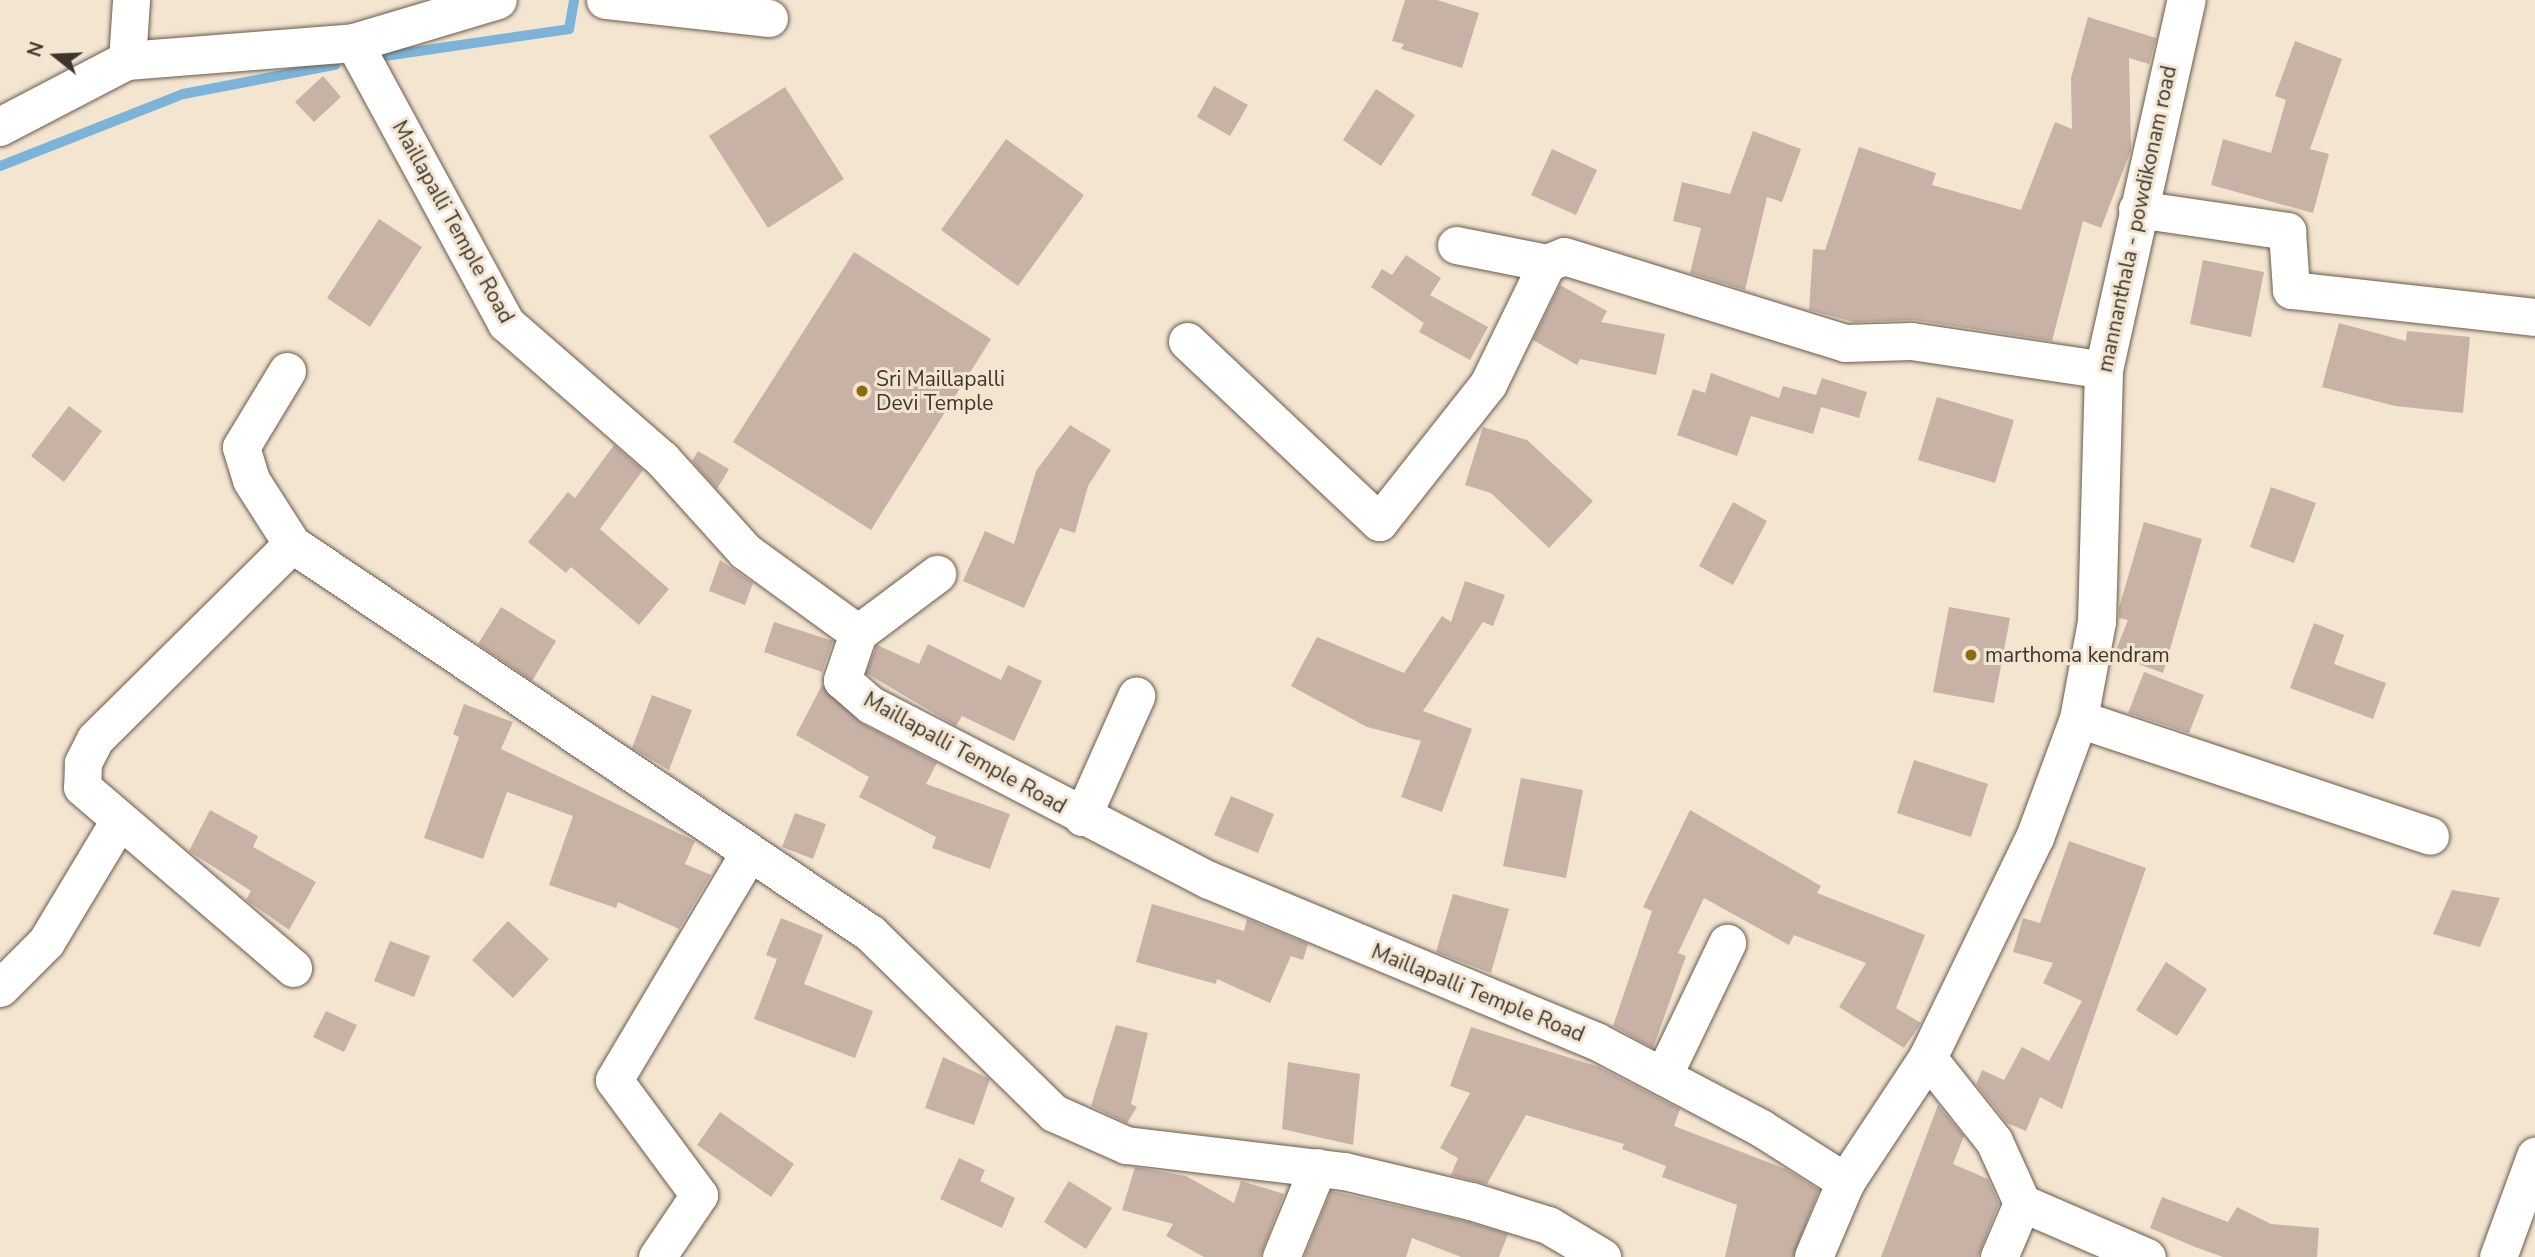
<!DOCTYPE html>
<style>
body{margin:0}
#map{position:relative;width:2535px;height:1257px;overflow:hidden;background:#f4e5d1;font-family:"Nunito Sans",sans-serif}
div>[style]{position:absolute}
[style*='--x']{left:calc(var(--x)*1px);top:calc(var(--y)*1px);width:calc(var(--w)*1px);rotate:calc(var(--a)*1deg)}
.stream>*{height:10px;margin:-5px;padding:0 5px;transform-origin:5px;border-radius:5px;background:#7bb4d8}
.building>*{inset:0;background:#c8b2a5}
.roads{filter:drop-shadow(0 0 2px #695c4b) drop-shadow(0 0 2px #695c4b)}
.minor>*{height:37px;margin:-18.5px;padding:0 18.5px;transform-origin:18.5px;border-radius:18.5px;background:#fff}
.tertiary>*{height:38px;margin:-19px;padding:0 19px;transform-origin:19px;border-radius:19px;background:#fff}
.secondary>*{height:38px;margin:-19px;padding:0 19px;transform-origin:19px;border-radius:19px;background:#fff}
.dots>*{width:19px;height:19px;translate:-50% -50%;box-sizing:border-box;border:4px solid #f4e5d1;border-radius:50%}
span{translate:-50% -50%;white-space:nowrap;text-align:center;line-height:1.15;-webkit-text-stroke:6px #f4e5d1;paint-order:stroke}
.street-label{font-size:21px;color:#3c362e}
.poi-label{font-size:21px;color:#3c362e}
.left{translate:0 -50%;text-align:left}
.north{position:absolute;left:21px;top:21px;width:70px;height:70px;-webkit-text-stroke:5px #f4e5d1;paint-order:stroke;rotate:288deg;font-size:19px;font-weight:700;line-height:28px;text-align:center;color:#3c362e}
.north::after{content:'';display:block;margin:auto;width:24px;height:32px;background:#3c362e;clip-path:polygon(50% 0,100% 100%,50% 72%,0 100%)}
</style>
<div id="map">
<div class="stream">
<i style="--x:385;--y:56;--w:186;--a:-8.3"></i>
<i style="--x:569;--y:29;--w:29;--a:-80"></i>
<i style="--x:0;--y:166;--w:197;--a:-21.5"></i>
<i style="--x:183;--y:94;--w:155;--a:-10.8"></i>
</div>
<div class="building">
<i style="clip-path:polygon(1405px 0,1437px 0,1479px 13px,1462px 68px,1401px 49px,1404px 44px,1392px 41px)"></i>
<i style="clip-path:polygon(2088px 17px,2156px 38px,2149px 64px,2129px 58px,2131px 150px,2101px 228px,2083px 221px,2052px 341px,1914px 320px,1854px 322px,1809px 310px,1813px 249px,1825px 250px,1859px 147px,1936px 173px,1932px 185px,2021px 210px,2055px 122px,2072px 129px,2071px 78px)"></i>
<i style="clip-path:polygon(2295px 41px,2342px 59px,2310px 149px,2329px 154px,2313px 213px,2211px 185px,2223px 139px,2271px 153px,2286px 100px,2275px 96px)"></i>
<i style="clip-path:polygon(323px 76px,341px 97px,314px 122px,295px 102px)"></i>
<i style="clip-path:polygon(1214px 86px,1248px 105px,1230px 136px,1197px 117px)"></i>
<i style="clip-path:polygon(785px 87px,844px 179px,768px 228px,709px 136px)"></i>
<i style="clip-path:polygon(1376px 89px,1415px 115px,1381px 166px,1343px 140px)"></i>
<i style="clip-path:polygon(1753px 131px,1801px 149px,1782px 202px,1767px 197px,1745px 290px,1690px 273px,1701px 228px,1673px 221px,1682px 182px,1730px 194px)"></i>
<i style="clip-path:polygon(1006px 139px,1084px 195px,1018px 286px,941px 230px)"></i>
<i style="clip-path:polygon(1552px 149px,1597px 170px,1576px 215px,1531px 195px)"></i>
<i style="clip-path:polygon(379px 219px,422px 247px,370px 327px,327px 298px)"></i>
<i style="clip-path:polygon(854px 252px,991px 339px,871px 530px,733px 442px)"></i>
<i style="clip-path:polygon(1406px 255px,1441px 278px,1430px 295px,1488px 327px,1470px 360px,1419px 332px,1424px 323px,1371px 287px,1382px 269px,1392px 275px)"></i>
<i style="clip-path:polygon(2203px 260px,2264px 272px,2251px 337px,2190px 324px)"></i>
<i style="clip-path:polygon(1560px 285px,1607px 311px,1601px 322px,1665px 334px,1656px 375px,1580px 359px,1577px 365px,1533px 340px)"></i>
<i style="clip-path:polygon(2339px 323px,2406px 341px,2407px 331px,2470px 337px,2463px 413px,2395px 406px,2322px 387px)"></i>
<i style="clip-path:polygon(1711px 373px,1779px 398px,1783px 386px,1816px 395px,1822px 378px,1867px 392px,1859px 418px,1821px 407px,1813px 434px,1751px 416px,1737px 456px,1677px 435px,1693px 389px,1705px 393px)"></i>
<i style="clip-path:polygon(1937px 397px,2014px 420px,1995px 483px,1918px 460px)"></i>
<i style="clip-path:polygon(69px 406px,102px 431px,64px 482px,31px 456px)"></i>
<i style="clip-path:polygon(1070px 425px,1111px 450px,1088px 486px,1075px 533px,1060px 528px,1024px 608px,963px 581px,985px 531px,1014px 544px,1036px 471px)"></i>
<i style="clip-path:polygon(1483px 427px,1527px 440px,1593px 501px,1549px 548px,1491px 493px,1465px 485px)"></i>
<i style="clip-path:polygon(614px 445px,643px 470px,600px 529px,669px 589px,639px 625px,571px 567px,566px 573px,528px 542px,568px 492px,575px 498px)"></i>
<i style="clip-path:polygon(698px 451px,729px 469px,717px 489px,692px 461px)"></i>
<i style="clip-path:polygon(2271px 487px,2316px 503px,2294px 563px,2250px 547px)"></i>
<i style="clip-path:polygon(1733px 502px,1767px 521px,1733px 585px,1699px 566px)"></i>
<i style="clip-path:polygon(2144px 522px,2202px 539px,2163px 673px,2114px 655px,2128px 620px,2119px 618px,2119px 608px)"></i>
<i style="clip-path:polygon(720px 560px,753px 583px,745px 605px,709px 591px)"></i>
<i style="clip-path:polygon(1465px 581px,1505px 595px,1493px 626px,1483px 622px,1423px 711px,1472px 729px,1442px 812px,1401px 797px,1421px 741px,1367px 727px,1291px 686px,1317px 637px,1404px 673px,1442px 616px,1451px 622px)"></i>
<i style="clip-path:polygon(501px 607px,556px 641px,532px 681px,478px 644px)"></i>
<i style="clip-path:polygon(1949px 607px,2010px 618px,1994px 703px,1933px 692px)"></i>
<i style="clip-path:polygon(774px 622px,833px 641px,822px 672px,764px 652px)"></i>
<i style="clip-path:polygon(2314px 623px,2344px 635px,2334px 664px,2386px 683px,2373px 719px,2290px 688px)"></i>
<i style="clip-path:polygon(928px 644px,1001px 680px,1008px 665px,1042px 681px,1014px 741px,962px 716px,956px 726px,866px 673px,877px 645px,919px 664px)"></i>
<i style="clip-path:polygon(2144px 672px,2204px 695px,2189px 733px,2128px 713px)"></i>
<i style="clip-path:polygon(822px 685px,861px 723px,937px 763px,926px 784px,1010px 814px,990px 869px,932px 848px,936px 837px,859px 797px,869px 777px,796px 735px)"></i>
<i style="clip-path:polygon(652px 695px,692px 710px,669px 770px,632px 748px)"></i>
<i style="clip-path:polygon(464px 704px,513px 722px,501px 749px,695px 841px,685px 864px,711px 875px,679px 929px,618px 902px,616px 908px,549px 885px,573px 816px,507px 792px,483px 859px,424px 838px,459px 737px,453px 734px)"></i>
<i style="clip-path:polygon(1914px 760px,1988px 784px,1971px 837px,1897px 813px)"></i>
<i style="clip-path:polygon(1521px 778px,1583px 790px,1566px 878px,1503px 866px)"></i>
<i style="clip-path:polygon(1231px 796px,1274px 814px,1258px 853px,1214px 835px)"></i>
<i style="clip-path:polygon(210px 810px,258px 836px,253px 847px,316px 882px,289px 930px,246px 900px,251px 891px,189px 851px)"></i>
<i style="clip-path:polygon(1690px 810px,1821px 886px,1817px 893px,1925px 935px,1896px 1008px,1921px 1023px,1904px 1048px,1839px 1007px,1866px 963px,1794px 935px,1789px 945px,1704px 898px,1678px 953px,1686px 956px,1653px 1048px,1613px 1026px,1652px 911px,1643px 907px)"></i>
<i style="clip-path:polygon(795px 813px,826px 824px,813px 859px,782px 847px)"></i>
<i style="clip-path:polygon(2069px 841px,2146px 868px,2062px 1109px,2040px 1097px,2026px 1131px,2007px 1123px,1976px 1084px,1982px 1070px,2004px 1080px,2022px 1047px,2049px 1061px,2082px 1001px,2043px 983px,2053px 963px,2013px 952px,2023px 918px,2040px 923px)"></i>
<i style="clip-path:polygon(2452px 890px,2500px 898px,2480px 947px,2433px 934px)"></i>
<i style="clip-path:polygon(1453px 894px,1509px 909px,1491px 973px,1436px 952px)"></i>
<i style="clip-path:polygon(1152px 904px,1244px 931px,1247px 919px,1308px 944px,1303px 960px,1291px 956px,1270px 1003px,1217px 979px,1216px 984px,1136px 962px)"></i>
<i style="clip-path:polygon(781px 918px,823px 935px,804px 984px,873px 1011px,855px 1058px,754px 1019px,777px 959px,766px 955px)"></i>
<i style="clip-path:polygon(508px 921px,549px 959px,513px 998px,472px 960px)"></i>
<i style="clip-path:polygon(390px 941px,430px 956px,414px 997px,374px 981px)"></i>
<i style="clip-path:polygon(2166px 962px,2207px 989px,2177px 1036px,2136px 1010px)"></i>
<i style="clip-path:polygon(326px 1011px,357px 1025px,344px 1052px,313px 1037px)"></i>
<i style="clip-path:polygon(1116px 1025px,1148px 1033px,1131px 1104px,1137px 1107px,1127px 1123px,1091px 1106px)"></i>
<i style="clip-path:polygon(1471px 1027px,1599px 1067px,1680px 1109px,1674px 1126px,1786px 1169px,1819px 1190px,1793px 1257px,1725px 1257px,1737px 1205px,1662px 1177px,1666px 1166px,1622px 1149px,1624px 1144px,1526px 1115px,1487px 1184px,1451px 1175px,1458px 1158px,1440px 1148px,1470px 1093px,1450px 1086px)"></i>
<i style="clip-path:polygon(943px 1057px,990px 1079px,974px 1125px,925px 1108px)"></i>
<i style="clip-path:polygon(1288px 1062px,1360px 1074px,1353px 1145px,1282px 1129px)"></i>
<i style="clip-path:polygon(1938px 1105px,1964px 1136px,1953px 1164px,1988px 1179px,1999px 1203px,1978px 1257px,1881px 1257px)"></i>
<i style="clip-path:polygon(720px 1112px,794px 1164px,771px 1197px,697px 1145px)"></i>
<i style="clip-path:polygon(959px 1158px,985px 1170px,980px 1181px,1015px 1198px,1002px 1228px,940px 1199px)"></i>
<i style="clip-path:polygon(1135px 1167px,1186px 1176px,1234px 1203px,1241px 1181px,1284px 1194px,1260px 1257px,1204px 1257px,1166px 1236px,1173px 1224px,1122px 1210px)"></i>
<i style="clip-path:polygon(1069px 1181px,1112px 1208px,1086px 1249px,1044px 1222px)"></i>
<i style="clip-path:polygon(1331px 1191px,1465px 1221px,1508px 1234px,1499px 1257px,1461px 1257px,1412px 1238px,1406px 1257px,1304px 1257px)"></i>
<i style="clip-path:polygon(2162px 1197px,2228px 1222px,2237px 1207px,2271px 1224px,2319px 1228px,2317px 1257px,2223px 1257px,2195px 1247px,2150px 1228px)"></i>
</div>
<div class="roads">
<div class="minor">
<i style="--x:605;--y:0;--w:165;--a:6.3"></i>
<i style="--x:354;--y:43;--w:319;--a:61.5"></i>
<i style="--x:506;--y:323;--w:207;--a:41.1"></i>
<i style="--x:662;--y:459;--w:124;--a:47.9"></i>
<i style="--x:745;--y:551;--w:140;--a:36"></i>
<i style="--x:858;--y:633;--w:50;--a:108.8"></i>
<i style="--x:842;--y:680;--w:38;--a:41"></i>
<i style="--x:871;--y:705;--w:381;--a:27.4"></i>
<i style="--x:1209;--y:880;--w:419;--a:22.6"></i>
<i style="--x:1596;--y:1041;--w:187;--a:27.8"></i>
<i style="--x:1761;--y:1128;--w:101;--a:32.4"></i>
<i style="--x:127;--y:61;--w:61;--a:-86.2"></i>
<i style="--x:2137;--y:209;--w:152;--a:8.3"></i>
<i style="--x:2287;--y:231;--w:59;--a:86.1"></i>
<i style="--x:2291;--y:290;--w:245;--a:6.3"></i>
<i style="--x:1456;--y:245;--w:93;--a:11.2"></i>
<i style="--x:1187;--y:341;--w:264;--a:43.3"></i>
<i style="--x:1379;--y:522;--w:176;--a:-51.7"></i>
<i style="--x:1488;--y:384;--w:135;--a:-64"></i>
<i style="--x:1547;--y:263;--w:18;--a:-22"></i>
<i style="--x:1564;--y:256;--w:294;--a:17.2"></i>
<i style="--x:1845;--y:343;--w:66;--a:-1.7"></i>
<i style="--x:1911;--y:341;--w:195;--a:8.5"></i>
<i style="--x:287;--y:371;--w:89;--a:121.2"></i>
<i style="--x:241;--y:447;--w:34;--a:73"></i>
<i style="--x:251;--y:480;--w:76;--a:57.4"></i>
<i style="--x:292;--y:544;--w:697;--a:33.94"></i>
<i style="--x:870;--y:933;--w:257;--a:44.4"></i>
<i style="--x:1054;--y:1113;--w:79;--a:24"></i>
<i style="--x:1126;--y:1145;--w:220;--a:6.8"></i>
<i style="--x:1344;--y:1171;--w:130;--a:13.3"></i>
<i style="--x:1471;--y:1201;--w:81;--a:17.3"></i>
<i style="--x:1548;--y:1225;--w:63;--a:30.7"></i>
<i style="--x:292;--y:544;--w:277;--a:135.3"></i>
<i style="--x:95;--y:739;--w:27;--a:117"></i>
<i style="--x:83;--y:763;--w:24;--a:92"></i>
<i style="--x:82;--y:787;--w:278;--a:40.6"></i>
<i style="--x:858;--y:633;--w:99;--a:-36.8"></i>
<i style="--x:2079;--y:719;--w:370;--a:18.4"></i>
<i style="--x:1082;--y:817;--w:133;--a:-65.9"></i>
<i style="--x:0;--y:988;--w:65;--a:-45"></i>
<i style="--x:46;--y:942;--w:140;--a:-59"></i>
<i style="--x:1928;--y:1058;--w:106;--a:51.5"></i>
<i style="--x:1994;--y:1141;--w:68;--a:65.7"></i>
<i style="--x:2022;--y:1203;--w:136;--a:23.4"></i>
<i style="--x:1663;--y:1076;--w:148;--a:-64.3"></i>
<i style="--x:657;--y:1257;--w:75;--a:-55.9"></i>
<i style="--x:699;--y:1195;--w:143;--a:-126.5"></i>
<i style="--x:614;--y:1080;--w:264;--a:-59.3"></i>
<i style="--x:1281;--y:1257;--w:97;--a:-67.7"></i>
<i style="--x:1999;--y:1257;--w:59;--a:-66.9"></i>
<i style="--x:2498;--y:1257;--w:108;--a:-69.9"></i>
</div>
<div class="tertiary">
<i style="--x:0;--y:127;--w:143;--a:-27.5"></i>
<i style="--x:127;--y:61;--w:228;--a:-4.5"></i>
<i style="--x:354;--y:43;--w:150;--a:-16.6"></i>
</div>
<div class="secondary">
<i style="--x:1814;--y:1257;--w:82;--a:-66.9"></i>
<i style="--x:1846;--y:1182;--w:149;--a:-56.5"></i>
<i style="--x:1928;--y:1058;--w:245;--a:-64.1"></i>
<i style="--x:2035;--y:838;--w:127;--a:-69.7"></i>
<i style="--x:2079;--y:719;--w:99;--a:-79.5"></i>
<i style="--x:2097;--y:622;--w:252;--a:-88.4"></i>
<i style="--x:2104;--y:370;--w:379;--a:-77.4"></i>
</div>
</div>
<div class="dots">
<i style="left:862px;top:391px;background:#8c6b0c"></i>
<i style="left:1971px;top:655px;background:#8c6b0c"></i>
</div>
<div class="street-label">
<span style="left:2137px;top:219px;rotate:-78deg">mannanthala - powdikonam road</span>
<span style="left:453px;top:222px;rotate:61deg">Maillapalli Temple Road</span>
<span style="left:965px;top:753px;rotate:29deg">Maillapalli Temple Road</span>
<span style="left:1478px;top:993px;rotate:22deg">Maillapalli Temple Road</span>
</div>
<div class="poi-label">
<span class="left" style="left:876px;top:391px">Sri Maillapalli<br>Devi Temple</span>
<span class="left" style="left:1985px;top:655px">marthoma kendram</span>
</div>
<div class="north">N</div>
</div>
